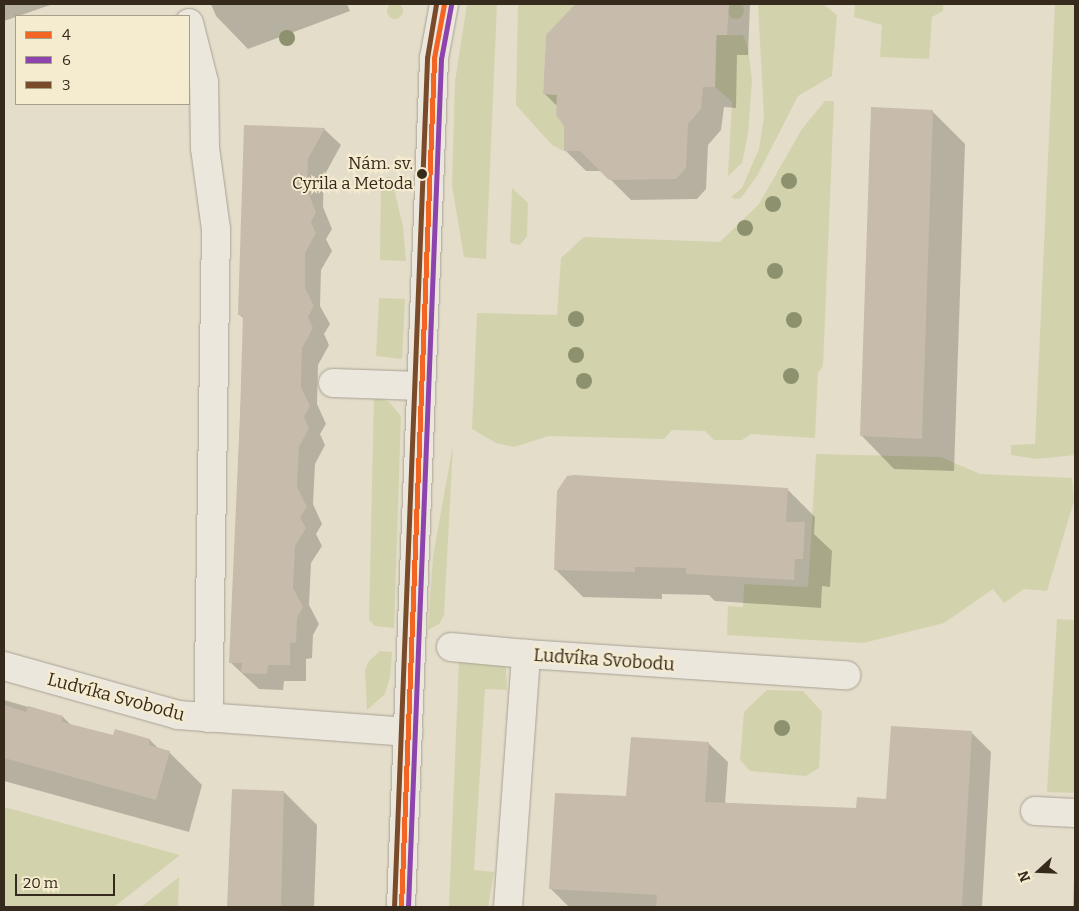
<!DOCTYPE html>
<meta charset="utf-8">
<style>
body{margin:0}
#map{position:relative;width:1079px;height:911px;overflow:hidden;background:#e4ddca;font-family:Bitter,serif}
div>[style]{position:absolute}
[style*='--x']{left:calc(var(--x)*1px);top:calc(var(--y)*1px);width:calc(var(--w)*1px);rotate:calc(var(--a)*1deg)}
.green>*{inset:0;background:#d2d3ac}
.round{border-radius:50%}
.shadow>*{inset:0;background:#0003}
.building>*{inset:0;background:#c7bbab}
.roads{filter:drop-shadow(0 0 1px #a8a194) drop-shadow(0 0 1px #a8a194)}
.minor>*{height:28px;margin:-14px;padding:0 14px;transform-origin:14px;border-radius:14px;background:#ece7dc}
.bus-1>*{height:5px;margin:-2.5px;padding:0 2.5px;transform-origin:2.5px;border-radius:2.5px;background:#f26522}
.bus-2>*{height:5px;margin:-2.5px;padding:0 2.5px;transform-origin:2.5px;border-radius:2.5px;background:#8e44ad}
.bus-3>*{height:5px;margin:-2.5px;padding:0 2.5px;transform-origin:2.5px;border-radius:2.5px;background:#7a4b2a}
.trees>*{width:16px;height:16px;margin:-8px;border-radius:50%;background:#8d916e}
.dots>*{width:14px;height:14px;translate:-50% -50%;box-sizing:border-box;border:2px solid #f5eccf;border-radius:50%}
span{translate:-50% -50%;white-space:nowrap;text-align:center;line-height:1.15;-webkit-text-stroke:4px #f5eccf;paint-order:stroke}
.bus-label{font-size:17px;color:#362a1c}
.right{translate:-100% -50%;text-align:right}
.street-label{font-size:18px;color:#362a1c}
.frame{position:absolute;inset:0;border:5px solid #362a1c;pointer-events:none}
.legend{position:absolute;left:15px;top:15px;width:175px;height:90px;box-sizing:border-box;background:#f5eccf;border:1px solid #a99e87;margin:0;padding:6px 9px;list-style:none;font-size:15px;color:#362a1c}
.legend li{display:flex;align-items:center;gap:10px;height:25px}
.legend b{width:25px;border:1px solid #a99e87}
.north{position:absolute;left:1014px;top:846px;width:50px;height:50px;-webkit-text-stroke:4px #f5eccf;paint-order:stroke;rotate:250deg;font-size:14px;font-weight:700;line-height:20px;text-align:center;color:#362a1c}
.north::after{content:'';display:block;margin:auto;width:18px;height:22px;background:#362a1c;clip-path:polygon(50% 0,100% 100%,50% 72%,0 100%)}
.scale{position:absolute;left:15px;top:874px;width:100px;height:22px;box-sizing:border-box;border:2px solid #362a1c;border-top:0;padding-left:6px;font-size:15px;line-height:18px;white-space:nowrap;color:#362a1c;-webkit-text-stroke:4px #f5eccf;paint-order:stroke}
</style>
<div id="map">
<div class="green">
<i class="round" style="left:728px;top:3px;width:16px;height:16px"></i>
<i class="round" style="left:387px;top:3px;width:16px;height:16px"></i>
<i style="clip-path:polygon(467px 4px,497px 4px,486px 259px,464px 257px,452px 186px,455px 82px)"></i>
<i style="clip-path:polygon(518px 4px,575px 4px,557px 23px,557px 34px,546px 34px,543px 93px,557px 95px,556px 115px,565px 124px,564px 151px,552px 145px,516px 105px)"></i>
<i style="clip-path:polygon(758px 4px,823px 4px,837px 15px,832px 76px,798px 96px,757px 176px,741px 198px,735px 199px,731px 197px,742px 188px,759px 149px,764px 117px)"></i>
<i style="clip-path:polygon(855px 4px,943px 4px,943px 11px,932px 17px,929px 59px,880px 57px,882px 25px,854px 17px)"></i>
<i style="clip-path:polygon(1055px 4px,1075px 4px,1075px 455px,1036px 459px,1011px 455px,1011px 445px,1035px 444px)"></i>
<i style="clip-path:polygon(717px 35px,743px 35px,748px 47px,752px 81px,748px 134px,742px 163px,728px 176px,732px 102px,715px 87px)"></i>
<i style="clip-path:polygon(825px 101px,834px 101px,823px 366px,818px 373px,815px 438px,751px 434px,742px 440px,714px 440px,705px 431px,672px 430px,664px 439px,549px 436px,514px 447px,496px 443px,472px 429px,477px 313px,557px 315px,561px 258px,584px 237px,720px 242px,759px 204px,802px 129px)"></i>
<i style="clip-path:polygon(391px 177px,403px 226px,406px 261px,380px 260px,381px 178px)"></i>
<i style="clip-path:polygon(512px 188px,528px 203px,527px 236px,520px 245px,510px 243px)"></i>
<i style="clip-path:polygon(379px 298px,405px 299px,402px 359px,376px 356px)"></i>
<i style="clip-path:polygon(374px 396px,389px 402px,401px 416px,394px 628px,375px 626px,369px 620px)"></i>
<i style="clip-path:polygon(453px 445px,444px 615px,439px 624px,428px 630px,433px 556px)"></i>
<i style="clip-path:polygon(816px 454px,941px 457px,980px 474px,1072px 478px,1074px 501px,1047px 591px,1024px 589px,1004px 603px,993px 589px,944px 623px,863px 643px,727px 635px,728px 606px,743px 607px,744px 584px,808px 587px)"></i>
<i style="clip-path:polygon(1057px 619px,1075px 620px,1075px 793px,1047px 792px)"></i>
<i style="clip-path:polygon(380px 651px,392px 652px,390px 677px,385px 694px,367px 710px,365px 670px,369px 661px)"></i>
<i style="clip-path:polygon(459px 660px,500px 662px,506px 667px,507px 690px,485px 689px,474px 870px,494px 872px,488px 907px,449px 907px)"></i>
<i style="clip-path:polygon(767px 690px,803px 691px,822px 712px,819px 768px,806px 776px,750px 771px,740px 760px,744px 712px)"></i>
<i style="clip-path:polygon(4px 807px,180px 855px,114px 907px,4px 907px)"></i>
<i style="clip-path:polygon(179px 877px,178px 907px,141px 907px)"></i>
</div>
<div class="shadow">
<i style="clip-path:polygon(4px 4px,53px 4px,4px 21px)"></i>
<i style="clip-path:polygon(211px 4px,347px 4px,350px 11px,248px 49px,216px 16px)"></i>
<i style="clip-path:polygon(577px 4px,750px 4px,748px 55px,737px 55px,736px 108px,724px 107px,721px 130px,708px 145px,706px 189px,697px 199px,631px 200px,602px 171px,586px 171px,565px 150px,565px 126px,558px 107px,544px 93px,547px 36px)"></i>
<i style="clip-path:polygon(932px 111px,965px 144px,954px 471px,894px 469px,862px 436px)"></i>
<i style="clip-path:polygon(246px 126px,324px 129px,341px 145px,324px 176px,323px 207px,332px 229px,326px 239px,332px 251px,321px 270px,320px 306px,330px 324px,324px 334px,329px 345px,318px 365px,317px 404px,326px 424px,320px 434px,325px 445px,315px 464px,313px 504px,322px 524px,316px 534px,322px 546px,311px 563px,309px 605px,319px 624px,313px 635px,312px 658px,306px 659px,306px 681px,284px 681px,283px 690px,259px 689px,231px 663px,244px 319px,239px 314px)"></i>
<i style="clip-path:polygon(787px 489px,815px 517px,814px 534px,832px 551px,830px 587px,822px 586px,821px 608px,715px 601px,709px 595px,662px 594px,662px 599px,583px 597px,555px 569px)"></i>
<i style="clip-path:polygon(4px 700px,63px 717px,71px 725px,114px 737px,150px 740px,159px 749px,169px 752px,202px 785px,189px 832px,4px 781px)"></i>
<i style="clip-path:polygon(972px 733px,991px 752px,982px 907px,569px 907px,550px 888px,628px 798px,708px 743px,728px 762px,725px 804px,857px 810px,888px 800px)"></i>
<i style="clip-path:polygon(233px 790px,284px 792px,317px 825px,314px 907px,229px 907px)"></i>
<i style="clip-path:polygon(1075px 851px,1075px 907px,1073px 907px)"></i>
</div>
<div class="building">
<i style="clip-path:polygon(575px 4px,729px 4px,727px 35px,716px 35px,715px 87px,703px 87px,701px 109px,688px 124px,686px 168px,676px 179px,609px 180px,580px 151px,564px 151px,564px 126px,556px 115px,557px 95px,543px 94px,546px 35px)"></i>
<i style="clip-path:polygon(871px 107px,933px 110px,922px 439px,860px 436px)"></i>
<i style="clip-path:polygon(244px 125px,325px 128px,308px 159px,307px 190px,316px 212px,311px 222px,316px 233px,305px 253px,305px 288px,314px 306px,308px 317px,313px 328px,302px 348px,301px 387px,310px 406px,304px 417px,309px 428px,299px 447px,297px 487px,307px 507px,300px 517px,306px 528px,295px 546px,293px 588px,303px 607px,297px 618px,296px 642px,290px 643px,290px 665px,268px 665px,267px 674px,241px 673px,242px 663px,229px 663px,240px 415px,243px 315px,238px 315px)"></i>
<i style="clip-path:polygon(574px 475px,788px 488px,786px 522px,805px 522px,803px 559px,795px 559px,794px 580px,686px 574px,686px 568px,635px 567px,635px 572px,554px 570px,557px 491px,567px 476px)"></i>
<i style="clip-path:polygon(4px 705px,26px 712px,28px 706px,63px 716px,62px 722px,113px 735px,115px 729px,150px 739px,149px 745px,170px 751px,156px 800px,4px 758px)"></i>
<i style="clip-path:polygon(891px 726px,972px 731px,962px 907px,656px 907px,657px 895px,549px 889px,555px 793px,626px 796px,631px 737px,709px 742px,705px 802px,856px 808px,857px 797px,886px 799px)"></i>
<i style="clip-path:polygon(232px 789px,284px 791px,281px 907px,227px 907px)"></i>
</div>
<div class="roads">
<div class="minor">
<i style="--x:189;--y:23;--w:61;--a:75.7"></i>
<i style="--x:204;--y:82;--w:66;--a:89.1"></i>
<i style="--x:205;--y:148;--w:82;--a:82.3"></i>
<i style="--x:216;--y:229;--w:489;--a:90.9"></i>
<i style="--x:333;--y:383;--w:88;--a:2"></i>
<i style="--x:451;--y:647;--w:75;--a:5.3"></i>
<i style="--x:4;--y:666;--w:181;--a:15.7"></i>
<i style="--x:178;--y:715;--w:231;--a:4.2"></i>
<i style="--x:1035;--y:811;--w:40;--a:2.9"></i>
<i style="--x:401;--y:907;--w:850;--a:-87.77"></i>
<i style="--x:434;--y:58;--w:55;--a:-79.5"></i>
<i style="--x:508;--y:907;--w:254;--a:-85.9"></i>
<i style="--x:526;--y:654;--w:321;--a:3.8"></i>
</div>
</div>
<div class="bus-1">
<i style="--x:401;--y:907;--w:850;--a:-87.77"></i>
<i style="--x:434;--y:58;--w:55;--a:-79.5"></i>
</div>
<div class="bus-2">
<i style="--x:408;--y:907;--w:849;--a:-87.77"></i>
<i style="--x:441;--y:59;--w:55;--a:-79.5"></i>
</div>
<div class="bus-3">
<i style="--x:394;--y:907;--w:850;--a:-87.77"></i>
<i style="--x:427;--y:58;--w:55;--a:-80.5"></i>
</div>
<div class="trees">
<i style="left:287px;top:38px"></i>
<i style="left:789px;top:181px"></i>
<i style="left:773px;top:204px"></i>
<i style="left:745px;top:228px"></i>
<i style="left:775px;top:271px"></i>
<i style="left:576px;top:319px"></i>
<i style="left:794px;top:320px"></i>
<i style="left:576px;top:355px"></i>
<i style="left:791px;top:376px"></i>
<i style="left:584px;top:381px"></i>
<i style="left:782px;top:728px"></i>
</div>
<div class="dots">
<i style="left:422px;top:174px;background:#362a1c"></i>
</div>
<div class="bus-label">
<span class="right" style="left:413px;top:174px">Nám. sv.<br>Cyrila a Metoda</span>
</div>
<div class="street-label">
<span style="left:604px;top:660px;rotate:4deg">Ludvíka Svobodu</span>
<span style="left:116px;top:697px;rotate:15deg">Ludvíka Svobodu</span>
</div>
<div class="frame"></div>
<ul class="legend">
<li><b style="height:6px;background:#f26522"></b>4</li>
<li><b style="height:6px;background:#8e44ad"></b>6</li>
<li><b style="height:6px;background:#7a4b2a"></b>3</li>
</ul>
<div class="north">N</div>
<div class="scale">20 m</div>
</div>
